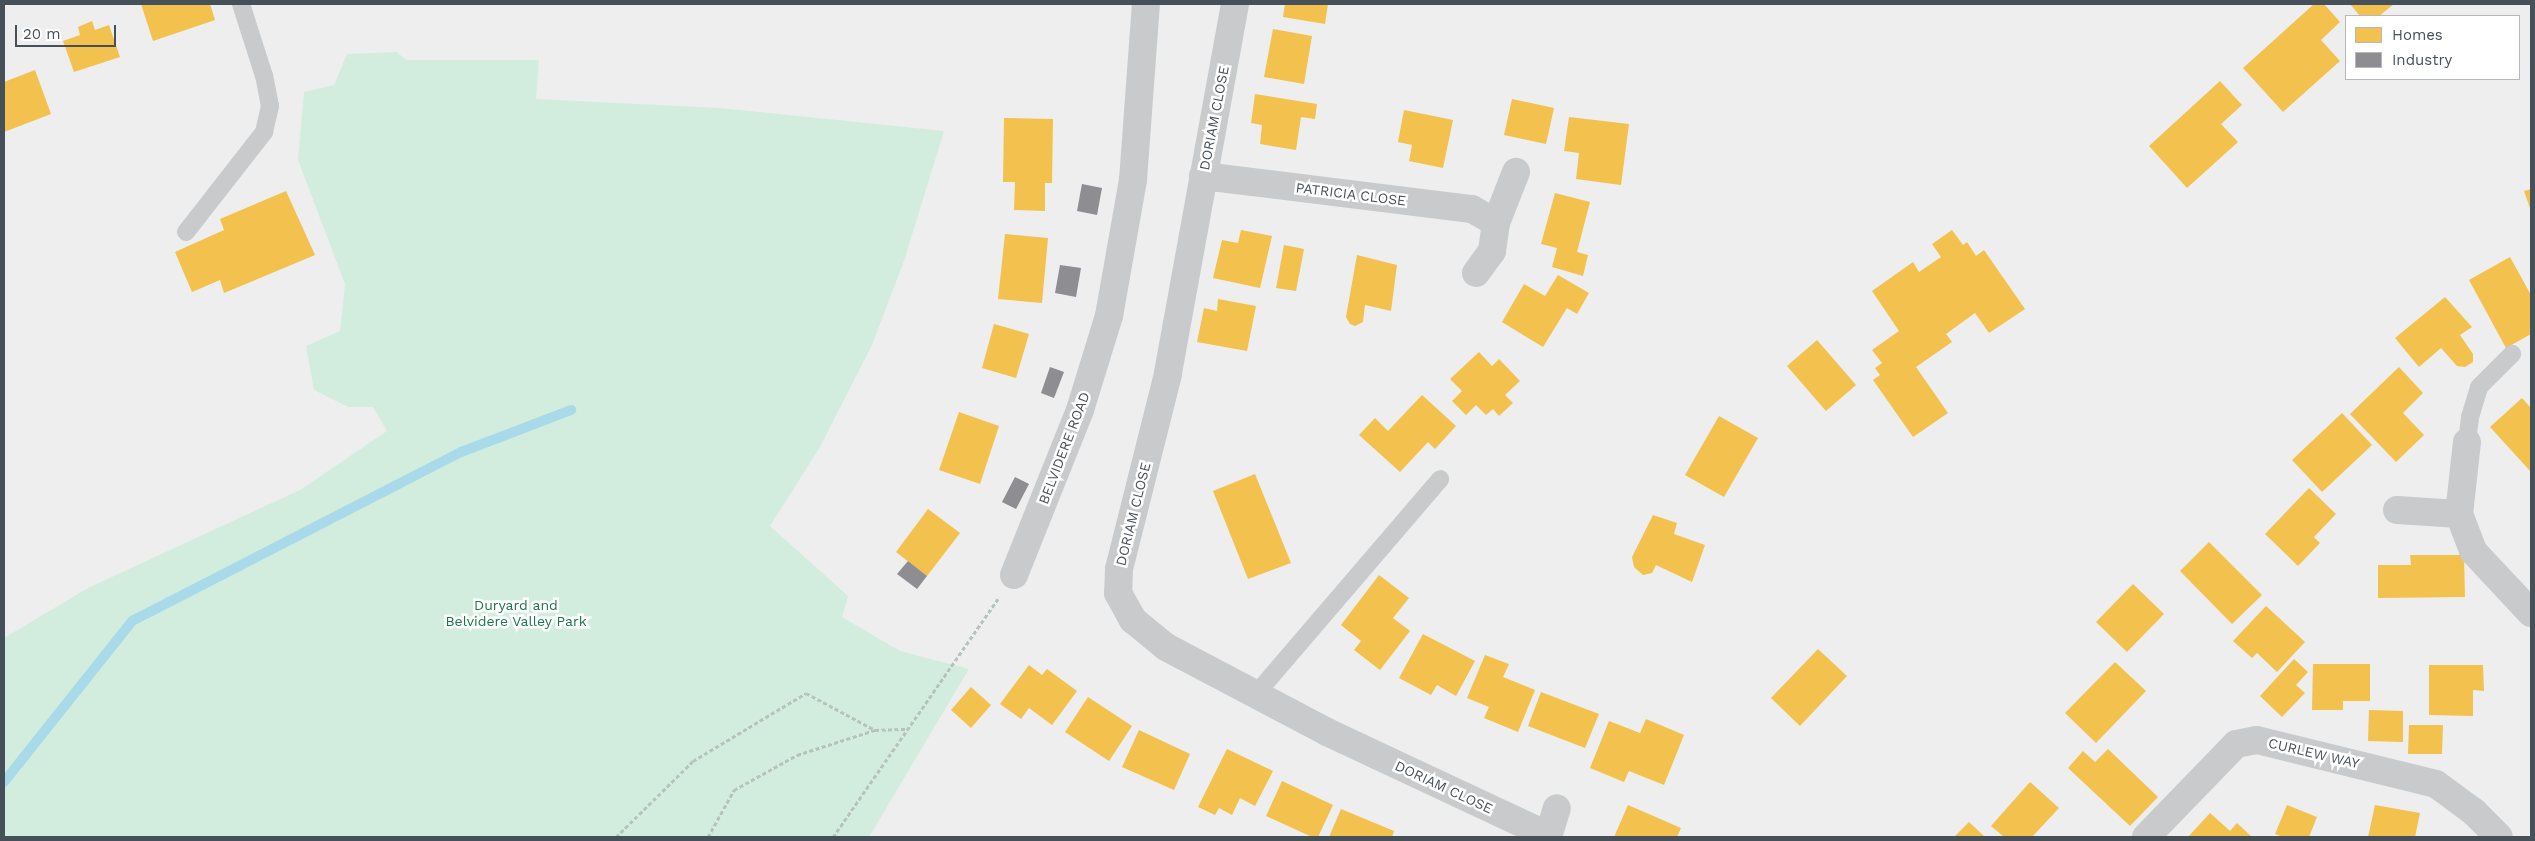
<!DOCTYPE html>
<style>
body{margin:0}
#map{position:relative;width:2535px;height:841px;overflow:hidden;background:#eee;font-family:"Work Sans",sans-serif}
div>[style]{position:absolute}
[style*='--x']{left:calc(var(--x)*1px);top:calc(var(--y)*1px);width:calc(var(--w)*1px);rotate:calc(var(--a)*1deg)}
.green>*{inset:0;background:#d2edde}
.homes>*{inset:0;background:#f2c14e}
.industry>*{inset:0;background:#8d8d92}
.stream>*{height:10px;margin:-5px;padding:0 5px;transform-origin:5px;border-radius:5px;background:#a9dae9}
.path>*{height:3px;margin-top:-1.5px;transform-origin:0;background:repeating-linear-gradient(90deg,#b6c2be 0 4px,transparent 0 6.5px)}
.lane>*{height:18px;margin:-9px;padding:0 9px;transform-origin:9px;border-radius:9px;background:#c8cacc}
.street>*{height:28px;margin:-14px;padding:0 14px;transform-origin:14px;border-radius:14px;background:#c8cacc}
span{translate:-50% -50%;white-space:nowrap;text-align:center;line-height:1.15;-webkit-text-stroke:5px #fff;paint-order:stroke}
.street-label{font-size:14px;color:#465059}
.park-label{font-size:14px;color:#1b764b}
.frame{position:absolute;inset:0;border:5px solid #465059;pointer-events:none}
.legend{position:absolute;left:2345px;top:15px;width:175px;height:65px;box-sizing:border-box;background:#fff;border:1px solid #b5b9bd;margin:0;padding:6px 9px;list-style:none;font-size:15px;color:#465059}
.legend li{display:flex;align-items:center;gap:10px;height:25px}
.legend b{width:25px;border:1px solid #b5b9bd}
.scale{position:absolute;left:15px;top:25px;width:101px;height:22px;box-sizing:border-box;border:2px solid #465059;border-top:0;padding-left:6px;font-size:15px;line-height:18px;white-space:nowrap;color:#465059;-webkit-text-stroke:4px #fff;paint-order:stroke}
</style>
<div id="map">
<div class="green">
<i style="clip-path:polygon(397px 52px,406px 60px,539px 60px,536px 99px,720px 108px,944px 131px,904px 261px,872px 345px,820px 447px,770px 526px,848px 596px,842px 617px,900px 651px,969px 669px,869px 837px,4px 837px,4px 638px,88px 588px,300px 490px,387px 431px,373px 407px,348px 407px,314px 390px,306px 346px,340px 331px,345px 284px,298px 160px,304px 92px,334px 85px,347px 54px)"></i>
</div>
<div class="homes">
<i style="clip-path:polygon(141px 4px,210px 4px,215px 20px,153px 41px)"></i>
<i style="clip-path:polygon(1285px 4px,1328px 4px,1325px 24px,1283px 17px)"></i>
<i style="clip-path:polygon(2314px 4px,2324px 4px,2340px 22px,2321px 40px,2340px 61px,2283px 112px,2243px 68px)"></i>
<i style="clip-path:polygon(2350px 4px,2394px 4px,2379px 16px,2360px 16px)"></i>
<i style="clip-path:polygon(92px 21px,95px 30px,109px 25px,120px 57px,74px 72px,63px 41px,80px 35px,78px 27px)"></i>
<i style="clip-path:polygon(1273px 29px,1312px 36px,1304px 84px,1264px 77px)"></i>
<i style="clip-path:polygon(35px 70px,51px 114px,4px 132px,4px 82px)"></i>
<i style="clip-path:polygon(2220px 81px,2242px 105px,2221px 124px,2238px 142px,2187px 188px,2149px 146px)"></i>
<i style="clip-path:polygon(1255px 94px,1317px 104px,1315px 119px,1301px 117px,1296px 150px,1260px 144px,1262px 125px,1251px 123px)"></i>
<i style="clip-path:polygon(1512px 99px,1554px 108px,1546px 144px,1504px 135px)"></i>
<i style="clip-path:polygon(1404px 110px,1453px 120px,1443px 168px,1409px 161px,1412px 145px,1398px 142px)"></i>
<i style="clip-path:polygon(1569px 117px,1629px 124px,1621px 185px,1576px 179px,1579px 153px,1564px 151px)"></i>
<i style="clip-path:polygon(1004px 118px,1053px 119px,1052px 183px,1045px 183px,1045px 211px,1014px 210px,1015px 182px,1003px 182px)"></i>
<i style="clip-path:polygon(2531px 189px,2531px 211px,2524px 191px)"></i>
<i style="clip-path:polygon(286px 191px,315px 255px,224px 293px,220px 280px,192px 292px,175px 252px,224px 230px,220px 219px)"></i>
<i style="clip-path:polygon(1555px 193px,1590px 202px,1577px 252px,1588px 255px,1583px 276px,1552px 267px,1557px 248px,1541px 244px)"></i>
<i style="clip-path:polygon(1241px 230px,1272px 236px,1260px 288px,1213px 278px,1222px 240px,1238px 243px)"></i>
<i style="clip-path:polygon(1952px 230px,1963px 245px,1967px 242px,1976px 256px,1984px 250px,2025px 309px,1989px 333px,1975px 313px,1946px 334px,1952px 342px,1916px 367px,1948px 413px,1913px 437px,1873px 380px,1880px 375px,1875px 368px,1882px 363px,1872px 350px,1899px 331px,1872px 291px,1913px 262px,1919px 272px,1941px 257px,1932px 244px)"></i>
<i style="clip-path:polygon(1005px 234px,1048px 238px,1042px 303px,998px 299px)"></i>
<i style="clip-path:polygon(1284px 245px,1304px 249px,1296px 291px,1276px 288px)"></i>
<i style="clip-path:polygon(1357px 255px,1397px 265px,1391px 311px,1365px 305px,1363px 322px,1355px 326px,1350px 324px,1346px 317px)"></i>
<i style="clip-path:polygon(2510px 257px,2531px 295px,2531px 334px,2506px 348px,2469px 280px)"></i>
<i style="clip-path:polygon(1558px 275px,1589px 293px,1577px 314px,1567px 308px,1543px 347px,1502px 322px,1524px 284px,1545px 296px)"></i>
<i style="clip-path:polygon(2445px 297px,2472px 327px,2460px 335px,2473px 354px,2473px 362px,2465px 367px,2457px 366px,2441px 348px,2419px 367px,2395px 338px)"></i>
<i style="clip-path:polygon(1218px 299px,1256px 306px,1247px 351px,1197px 342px,1204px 308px,1217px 311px)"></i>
<i style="clip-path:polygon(994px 324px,1029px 334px,1016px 378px,982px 368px)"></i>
<i style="clip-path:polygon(1817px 340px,1856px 385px,1826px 411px,1787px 366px)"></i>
<i style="clip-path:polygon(1479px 352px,1492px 366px,1499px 359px,1520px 381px,1505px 395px,1513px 403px,1499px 416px,1493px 409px,1486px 415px,1476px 405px,1466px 415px,1452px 401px,1462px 391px,1450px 379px)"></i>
<i style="clip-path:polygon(2399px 367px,2423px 393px,2403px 413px,2424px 435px,2396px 462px,2350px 414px)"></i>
<i style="clip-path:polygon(1422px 395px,1456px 426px,1435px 449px,1428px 442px,1400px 472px,1359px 435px,1375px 418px,1388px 431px)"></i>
<i style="clip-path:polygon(2522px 398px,2531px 408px,2531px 472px,2490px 427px)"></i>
<i style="clip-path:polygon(959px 412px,999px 426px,980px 484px,939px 470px)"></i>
<i style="clip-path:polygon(2342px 413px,2372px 445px,2322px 492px,2292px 460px)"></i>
<i style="clip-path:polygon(1719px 416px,1758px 438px,1724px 497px,1685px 475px)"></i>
<i style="clip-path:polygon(1255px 474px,1291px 563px,1248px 579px,1213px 491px)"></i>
<i style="clip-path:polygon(2309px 488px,2336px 514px,2314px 537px,2320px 543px,2298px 566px,2265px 534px)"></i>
<i style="clip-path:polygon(928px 509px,960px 533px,927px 576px,896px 552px)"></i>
<i style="clip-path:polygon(1653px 515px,1677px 523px,1674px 534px,1705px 545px,1692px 582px,1656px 565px,1652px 573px,1643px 575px,1634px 567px,1632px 557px)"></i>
<i style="clip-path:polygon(2209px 542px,2262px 595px,2232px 624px,2180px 571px)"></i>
<i style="clip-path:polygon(2410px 555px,2464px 555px,2465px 597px,2378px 598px,2378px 565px,2411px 565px)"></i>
<i style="clip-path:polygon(1379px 575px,1409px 598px,1393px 618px,1410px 631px,1380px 670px,1354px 650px,1361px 641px,1341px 625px)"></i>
<i style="clip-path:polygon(2133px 584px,2164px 614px,2127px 652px,2096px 622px)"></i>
<i style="clip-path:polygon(2266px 606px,2305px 642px,2277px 672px,2257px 653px,2252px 658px,2233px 641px)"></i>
<i style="clip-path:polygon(1423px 634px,1475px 661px,1456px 696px,1437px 685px,1431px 695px,1399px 678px)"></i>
<i style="clip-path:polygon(1818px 649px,1847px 676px,1800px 726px,1771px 698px)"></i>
<i style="clip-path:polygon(1485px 655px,1509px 664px,1503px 677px,1535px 690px,1518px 732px,1484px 718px,1489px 707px,1467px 698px)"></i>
<i style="clip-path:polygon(2294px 659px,2308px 672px,2296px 685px,2305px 693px,2282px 717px,2260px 696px)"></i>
<i style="clip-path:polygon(2115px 662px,2146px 691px,2096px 743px,2065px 713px)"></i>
<i style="clip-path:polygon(2313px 664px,2370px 664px,2370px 701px,2343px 701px,2343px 710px,2312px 710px)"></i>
<i style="clip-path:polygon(1029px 665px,1042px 675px,1047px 669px,1077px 691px,1052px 725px,1029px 708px,1021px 719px,1000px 704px)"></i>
<i style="clip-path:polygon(2429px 665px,2483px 665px,2484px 691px,2473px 690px,2473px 716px,2429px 715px)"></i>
<i style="clip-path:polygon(971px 687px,991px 705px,971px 728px,951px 710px)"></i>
<i style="clip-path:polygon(1541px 692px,1599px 714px,1585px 748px,1528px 726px)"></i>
<i style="clip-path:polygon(1088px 697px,1132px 726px,1109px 761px,1065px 732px)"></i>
<i style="clip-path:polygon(2369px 710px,2403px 711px,2403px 742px,2368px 741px)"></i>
<i style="clip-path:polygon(1646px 719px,1684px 735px,1664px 785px,1629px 771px,1624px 782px,1590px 768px,1609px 721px,1640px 733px)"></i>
<i style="clip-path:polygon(2409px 725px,2443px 725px,2442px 754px,2408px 754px)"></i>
<i style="clip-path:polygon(1139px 730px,1190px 754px,1174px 790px,1122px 767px)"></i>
<i style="clip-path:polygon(1227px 749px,1273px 771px,1255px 806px,1240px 798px,1232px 815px,1219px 808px,1215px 815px,1198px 807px)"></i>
<i style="clip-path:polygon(2108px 749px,2158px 797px,2130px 826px,2068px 768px,2083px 751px,2095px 762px)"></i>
<i style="clip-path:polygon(1282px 781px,1333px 805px,1318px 837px,1312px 837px,1266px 816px)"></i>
<i style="clip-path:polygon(2030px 782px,2059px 808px,2032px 837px,2004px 837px,1991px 826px)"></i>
<i style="clip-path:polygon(1628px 805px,1681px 828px,1677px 837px,1614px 837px)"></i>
<i style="clip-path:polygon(2287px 805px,2317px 817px,2309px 837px,2283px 837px,2275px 834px)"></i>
<i style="clip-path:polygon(2375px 805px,2420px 813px,2415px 837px,2368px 837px)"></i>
<i style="clip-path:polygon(1341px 809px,1394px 831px,1392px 837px,1329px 837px)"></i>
<i style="clip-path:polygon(2210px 813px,2230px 831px,2237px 823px,2252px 837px,2188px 837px)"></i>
<i style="clip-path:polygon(1969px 822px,1985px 837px,1954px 837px)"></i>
</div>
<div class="industry">
<i style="clip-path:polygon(1082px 184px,1102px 188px,1097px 215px,1077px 211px)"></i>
<i style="clip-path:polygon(1060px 265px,1081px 268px,1076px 297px,1055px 293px)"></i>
<i style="clip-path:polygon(1050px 367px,1064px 372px,1054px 398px,1041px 393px)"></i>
<i style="clip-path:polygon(1015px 477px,1029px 484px,1016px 509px,1002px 502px)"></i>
<i style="clip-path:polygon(908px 561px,927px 576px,917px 589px,897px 574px)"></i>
</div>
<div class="stream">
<i style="--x:4;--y:782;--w:206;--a:-51.5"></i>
<i style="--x:132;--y:621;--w:370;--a:-27.2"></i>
<i style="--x:461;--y:452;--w:118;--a:-20.9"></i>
</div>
<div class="path">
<i style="--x:616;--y:837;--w:108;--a:-44.6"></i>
<i style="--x:693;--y:761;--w:132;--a:-31"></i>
<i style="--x:806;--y:693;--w:78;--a:28.2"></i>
<i style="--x:708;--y:837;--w:54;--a:-61"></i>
<i style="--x:734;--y:790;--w:72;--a:-29.1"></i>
<i style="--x:797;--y:755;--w:82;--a:-17.8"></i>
<i style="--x:875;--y:730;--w:33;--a:-2"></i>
<i style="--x:833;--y:837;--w:290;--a:-55.3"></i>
</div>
<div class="lane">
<i style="--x:186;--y:232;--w:127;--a:-52"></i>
<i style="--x:264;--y:132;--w:27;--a:-77"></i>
<i style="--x:270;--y:106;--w:31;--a:-101"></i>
<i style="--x:264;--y:76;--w:76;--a:-107.7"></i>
<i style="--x:2467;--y:442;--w:25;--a:-83"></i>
<i style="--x:2470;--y:417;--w:31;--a:-73"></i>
<i style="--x:2479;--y:387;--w:47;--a:-45"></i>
<i style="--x:1256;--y:694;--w:283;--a:-49.4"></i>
</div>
<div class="street">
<i style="--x:1235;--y:4;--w:376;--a:100.3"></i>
<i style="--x:1168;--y:374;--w:201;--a:104.1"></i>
<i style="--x:1119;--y:569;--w:24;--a:92"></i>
<i style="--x:1118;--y:593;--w:31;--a:61"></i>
<i style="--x:1133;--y:620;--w:43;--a:39.3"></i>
<i style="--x:1166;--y:647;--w:182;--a:27.8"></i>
<i style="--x:1327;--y:732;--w:245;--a:25.1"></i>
<i style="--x:1203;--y:176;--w:271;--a:7"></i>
<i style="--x:1472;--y:209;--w:28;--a:30"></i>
<i style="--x:1476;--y:273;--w:27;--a:-54"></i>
<i style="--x:1492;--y:251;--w:28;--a:-82"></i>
<i style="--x:1496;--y:223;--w:55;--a:-68.6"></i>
<i style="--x:2467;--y:442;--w:72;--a:96.3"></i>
<i style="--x:2459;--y:514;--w:40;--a:69"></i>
<i style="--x:2473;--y:551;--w:85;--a:46.9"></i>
<i style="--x:2397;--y:510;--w:62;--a:3.7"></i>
<i style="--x:1014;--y:575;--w:178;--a:-68.2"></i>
<i style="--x:1080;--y:410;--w:98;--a:-72.9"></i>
<i style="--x:1109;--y:316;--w:138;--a:-80"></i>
<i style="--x:1133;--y:180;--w:176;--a:-85.8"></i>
<i style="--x:1548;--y:837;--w:30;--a:-73"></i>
<i style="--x:2146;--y:837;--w:129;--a:-45.9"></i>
<i style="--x:2236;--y:744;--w:21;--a:-11"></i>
<i style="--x:2257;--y:740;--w:184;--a:13.8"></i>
<i style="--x:2436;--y:784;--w:47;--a:36.4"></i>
<i style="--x:2474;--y:812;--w:35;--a:45"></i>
</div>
<div class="street-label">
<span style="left:1214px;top:118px;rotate:-79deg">DORIAM CLOSE</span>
<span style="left:1351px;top:194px;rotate:7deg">PATRICIA CLOSE</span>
<span style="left:1064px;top:448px;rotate:-69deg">BELVIDERE ROAD</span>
<span style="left:1133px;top:514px;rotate:-76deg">DORIAM CLOSE</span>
<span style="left:2314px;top:753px;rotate:13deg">CURLEW WAY</span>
<span style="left:1444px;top:787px;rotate:25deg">DORIAM CLOSE</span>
</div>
<div class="park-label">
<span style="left:516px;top:613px">Duryard and<br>Belvidere Valley Park</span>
</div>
<div class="frame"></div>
<ul class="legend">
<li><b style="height:14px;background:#f2c14e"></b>Homes</li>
<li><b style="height:14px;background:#8d8d92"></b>Industry</li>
</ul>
<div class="scale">20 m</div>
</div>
